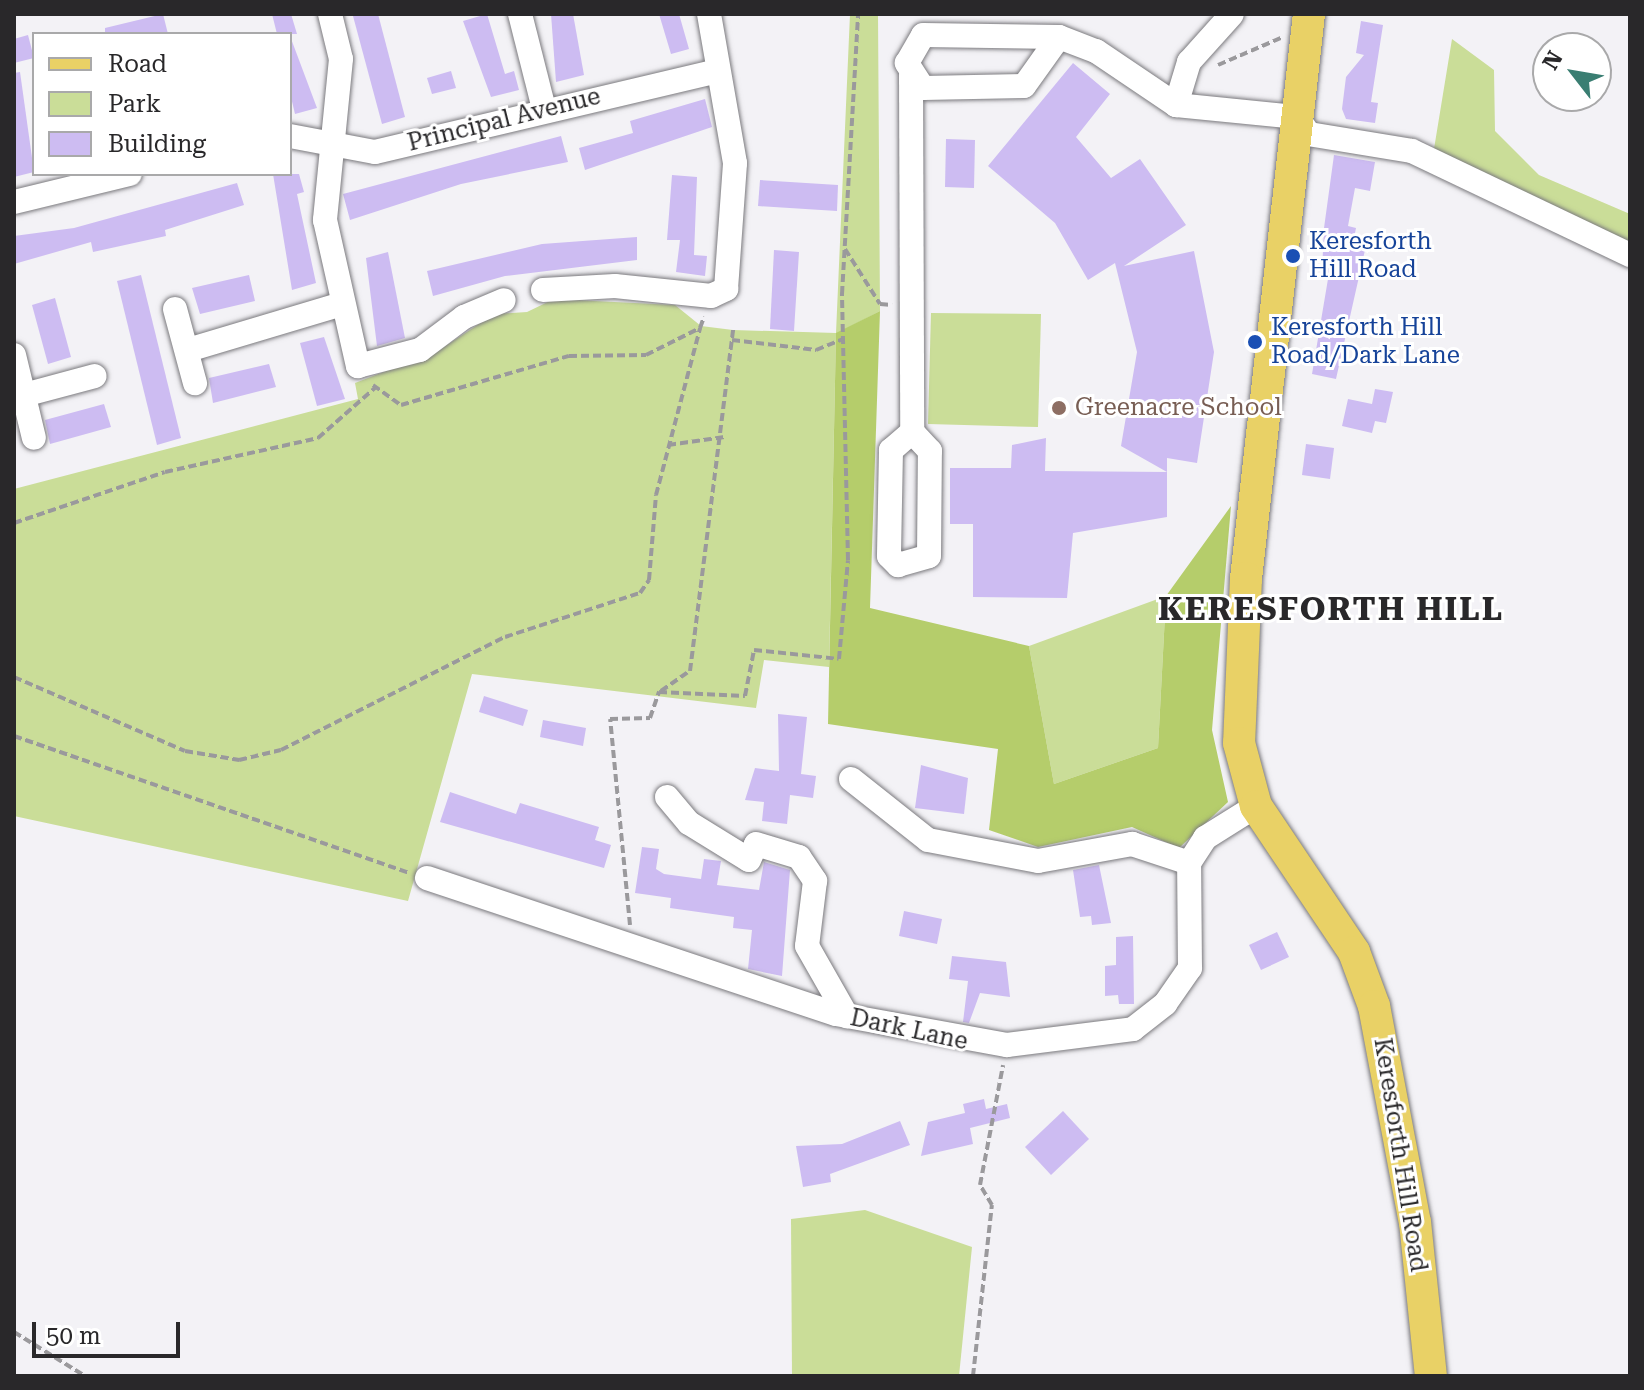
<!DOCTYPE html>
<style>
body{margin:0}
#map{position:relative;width:1644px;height:1390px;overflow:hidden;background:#f3f2f6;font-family:"Roboto Serif",serif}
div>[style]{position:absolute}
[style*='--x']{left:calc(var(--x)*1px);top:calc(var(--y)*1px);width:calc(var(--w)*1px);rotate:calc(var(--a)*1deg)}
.green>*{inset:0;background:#cadd98}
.forest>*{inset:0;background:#b5cd6b}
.building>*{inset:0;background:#cdbcf2}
.path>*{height:4px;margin-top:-2px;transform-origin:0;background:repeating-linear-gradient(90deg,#9a999c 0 8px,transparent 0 12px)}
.roads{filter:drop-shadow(0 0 2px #7b7a7e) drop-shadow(0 0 2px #7b7a7e)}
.minor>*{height:24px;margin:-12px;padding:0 12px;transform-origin:12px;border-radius:12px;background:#fff}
.major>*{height:32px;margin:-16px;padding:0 16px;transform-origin:16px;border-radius:16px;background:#e9d166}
.dots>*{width:22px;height:22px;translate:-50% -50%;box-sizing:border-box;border:4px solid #fff;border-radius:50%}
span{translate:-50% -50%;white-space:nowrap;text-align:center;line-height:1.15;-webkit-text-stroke:6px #fff;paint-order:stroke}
.street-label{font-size:24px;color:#29282a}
.transit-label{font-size:24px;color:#164399}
.left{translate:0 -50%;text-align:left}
.education-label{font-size:24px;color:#785e54}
.district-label{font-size:32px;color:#29282a;font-weight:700;letter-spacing:2px}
.frame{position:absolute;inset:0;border:16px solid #29282a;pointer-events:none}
.legend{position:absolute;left:32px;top:32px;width:260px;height:144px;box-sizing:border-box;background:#fff;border:2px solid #a9a9aa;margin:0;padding:10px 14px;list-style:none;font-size:24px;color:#29282a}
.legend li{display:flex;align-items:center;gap:16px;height:40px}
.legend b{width:40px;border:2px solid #a9a9aa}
.north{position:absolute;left:1532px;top:32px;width:80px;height:80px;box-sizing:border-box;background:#fff;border:2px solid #a9a9aa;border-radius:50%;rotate:301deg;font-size:22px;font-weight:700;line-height:32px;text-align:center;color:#29282a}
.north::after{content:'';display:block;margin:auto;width:28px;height:36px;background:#3a7e72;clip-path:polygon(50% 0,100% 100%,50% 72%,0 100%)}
.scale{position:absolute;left:32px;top:1322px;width:148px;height:36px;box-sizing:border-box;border:4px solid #29282a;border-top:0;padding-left:10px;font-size:24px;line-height:28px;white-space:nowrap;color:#29282a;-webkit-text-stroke:6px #fff;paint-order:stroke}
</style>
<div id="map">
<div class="green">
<i style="clip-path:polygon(850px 14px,878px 14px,880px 311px,836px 334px,829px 667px,764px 660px,756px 708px,472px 674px,408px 901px,14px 816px,14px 489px,358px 399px,355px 383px,438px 351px,494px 314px,527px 312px,554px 299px,675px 305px,701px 326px,733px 330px,836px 333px)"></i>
<i style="clip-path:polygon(1452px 39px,1494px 70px,1495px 131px,1539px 175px,1630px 214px,1630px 246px,1433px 155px)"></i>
<i style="clip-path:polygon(931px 313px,1041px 314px,1038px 427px,928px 424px)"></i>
<i style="clip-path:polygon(1166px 596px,1158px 748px,1054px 784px,1029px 646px)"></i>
<i style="clip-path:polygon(865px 1210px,972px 1247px,959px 1376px,792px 1376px,791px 1219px)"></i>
</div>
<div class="forest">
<i style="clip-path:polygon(880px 311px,870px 608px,1029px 646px,1054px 784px,1158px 748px,1166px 596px,1231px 506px,1212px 730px,1228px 802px,1179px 848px,1132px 827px,1038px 847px,989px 830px,998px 749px,828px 724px,836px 333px)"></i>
</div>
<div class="building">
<i style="clip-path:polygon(163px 14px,168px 34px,105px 34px,105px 28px)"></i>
<i style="clip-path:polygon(272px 14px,291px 14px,297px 34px,277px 34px)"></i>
<i style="clip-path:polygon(363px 14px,378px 14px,405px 117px,382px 124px,353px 16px)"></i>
<i style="clip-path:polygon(487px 14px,505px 74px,514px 71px,519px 90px,491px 97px,463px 21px)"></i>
<i style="clip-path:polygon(551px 14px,573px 14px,584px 75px,556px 82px)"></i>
<i style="clip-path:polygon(659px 14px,679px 14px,689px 49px,671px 54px)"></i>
<i style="clip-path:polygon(1361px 21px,1383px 25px,1371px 102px,1378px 103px,1375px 123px,1346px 119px,1342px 109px,1346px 77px,1364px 55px,1356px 53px)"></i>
<i style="clip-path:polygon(28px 35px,34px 58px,14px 63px,14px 39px)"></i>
<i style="clip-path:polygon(290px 36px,317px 108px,295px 114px,290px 93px)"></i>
<i style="clip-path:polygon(1073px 63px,1110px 94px,1076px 137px,1111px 178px,1140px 159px,1186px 225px,1124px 266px,1194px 251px,1214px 352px,1197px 463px,1167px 458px,1167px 517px,1073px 533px,1067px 598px,973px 597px,973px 524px,950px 524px,950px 468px,1011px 468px,1012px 445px,1046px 438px,1045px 471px,1167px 472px,1121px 446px,1137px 352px,1115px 263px,1088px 280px,1055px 223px,988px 166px)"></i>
<i style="clip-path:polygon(451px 71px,456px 88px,432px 94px,427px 78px)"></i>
<i style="clip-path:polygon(20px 72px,34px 172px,14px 177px,14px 73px)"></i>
<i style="clip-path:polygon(705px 99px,712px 127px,585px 170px,579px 148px,633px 133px,630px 121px)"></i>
<i style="clip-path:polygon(561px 136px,568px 162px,461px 184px,350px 220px,343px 194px)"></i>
<i style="clip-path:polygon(946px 139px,975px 140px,974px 188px,945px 187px)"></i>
<i style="clip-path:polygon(1334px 155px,1375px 162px,1370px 191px,1355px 188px,1348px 226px,1356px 228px,1352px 248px,1365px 250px,1336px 379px,1312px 374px,1329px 273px,1322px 272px,1324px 228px)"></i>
<i style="clip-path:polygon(273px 174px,299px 174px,304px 192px,297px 194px,316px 283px,292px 290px)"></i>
<i style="clip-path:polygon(672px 175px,697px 177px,694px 255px,707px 256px,705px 276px,676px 272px,680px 240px,667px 240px)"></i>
<i style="clip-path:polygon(760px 180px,838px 185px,837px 211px,758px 206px)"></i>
<i style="clip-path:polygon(237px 183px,244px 205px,165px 230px,166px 236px,93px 252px,91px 242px,14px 264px,14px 236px,74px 228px)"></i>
<i style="clip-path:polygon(637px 237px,637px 260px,505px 276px,433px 296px,427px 271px,542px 244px)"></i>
<i style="clip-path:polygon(774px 250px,799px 252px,794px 331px,770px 329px)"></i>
<i style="clip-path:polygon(388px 252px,405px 338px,377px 346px,366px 258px)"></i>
<i style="clip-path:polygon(141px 275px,181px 438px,157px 445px,117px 281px)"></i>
<i style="clip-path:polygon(249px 275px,255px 301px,200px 314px,192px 288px)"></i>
<i style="clip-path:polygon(55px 298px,71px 357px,48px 364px,32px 305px)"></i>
<i style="clip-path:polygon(324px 337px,345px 399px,317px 406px,300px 343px)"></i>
<i style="clip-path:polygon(269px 364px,276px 387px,213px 403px,209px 378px)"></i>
<i style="clip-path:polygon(1375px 389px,1393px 392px,1386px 423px,1375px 421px,1372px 433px,1342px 426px,1348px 399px,1372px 404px)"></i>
<i style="clip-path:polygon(104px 404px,111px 427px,50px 444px,45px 420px)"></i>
<i style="clip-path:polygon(1306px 444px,1334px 448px,1330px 479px,1302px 475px)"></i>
<i style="clip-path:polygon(484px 696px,528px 710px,523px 726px,479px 712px)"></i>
<i style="clip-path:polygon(778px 714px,807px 717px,801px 774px,816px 776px,813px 798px,790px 795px,787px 824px,762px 821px,764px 802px,745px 800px,755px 768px,779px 771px)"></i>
<i style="clip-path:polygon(543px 720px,586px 728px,583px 746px,540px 737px)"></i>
<i style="clip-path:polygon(921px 765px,968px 778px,964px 814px,915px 808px)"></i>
<i style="clip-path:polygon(450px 792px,516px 814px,520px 803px,599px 827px,595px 840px,611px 845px,604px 868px,440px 822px)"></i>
<i style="clip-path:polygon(642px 847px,659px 849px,656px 869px,664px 874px,701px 879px,704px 859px,721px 861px,717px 885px,759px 890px,764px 862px,790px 870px,782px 976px,748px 969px,752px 930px,733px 928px,734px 917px,670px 908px,671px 898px,635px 893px)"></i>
<i style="clip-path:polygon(1099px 865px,1111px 923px,1092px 925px,1091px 916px,1080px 917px,1073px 870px)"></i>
<i style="clip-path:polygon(904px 911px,942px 919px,937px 944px,899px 936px)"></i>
<i style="clip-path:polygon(1277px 932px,1289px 957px,1261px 970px,1249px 945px)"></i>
<i style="clip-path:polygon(1133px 936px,1134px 1004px,1119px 1004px,1118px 995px,1105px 996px,1105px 966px,1116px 965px,1116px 937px)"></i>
<i style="clip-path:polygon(952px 956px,1006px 962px,1010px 997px,980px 993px,969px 1023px,963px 1022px,968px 981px,949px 979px)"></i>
<i style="clip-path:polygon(984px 1099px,986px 1109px,1007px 1104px,1010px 1118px,970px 1128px,973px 1144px,921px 1156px,928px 1122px,965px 1113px,963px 1104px)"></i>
<i style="clip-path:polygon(1063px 1111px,1089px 1139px,1051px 1175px,1025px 1147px)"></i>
<i style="clip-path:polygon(900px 1121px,910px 1145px,830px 1174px,831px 1182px,803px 1187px,796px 1146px,842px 1144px)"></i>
</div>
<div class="path">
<i style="--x:1218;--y:65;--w:71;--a:-23.3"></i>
<i style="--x:845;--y:249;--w:65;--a:57.5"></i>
<i style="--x:880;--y:304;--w:12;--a:5"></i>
<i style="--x:732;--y:340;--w:85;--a:6.8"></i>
<i style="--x:816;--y:350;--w:29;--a:-22"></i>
<i style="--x:373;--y:385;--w:34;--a:36"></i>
<i style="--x:401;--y:405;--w:175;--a:-16.3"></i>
<i style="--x:569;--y:356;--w:77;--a:-0.7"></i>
<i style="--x:646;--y:355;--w:60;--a:-26.6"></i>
<i style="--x:700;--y:328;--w:12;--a:-70"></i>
<i style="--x:668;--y:445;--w:57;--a:-8.1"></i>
<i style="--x:14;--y:523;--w:159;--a:-18.7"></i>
<i style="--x:165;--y:472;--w:157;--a:-12.5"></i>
<i style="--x:318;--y:438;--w:76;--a:-41.3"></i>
<i style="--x:14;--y:677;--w:186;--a:23.4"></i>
<i style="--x:185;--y:751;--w:55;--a:9.5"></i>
<i style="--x:239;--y:760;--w:43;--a:-13.4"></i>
<i style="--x:281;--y:750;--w:251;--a:-26.8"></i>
<i style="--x:505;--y:637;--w:142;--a:-18.1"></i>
<i style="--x:640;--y:593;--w:16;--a:-55"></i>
<i style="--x:649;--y:580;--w:85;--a:-85.3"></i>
<i style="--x:656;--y:495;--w:173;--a:-75.2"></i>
<i style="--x:661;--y:691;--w:35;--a:-35"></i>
<i style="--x:690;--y:671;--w:344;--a:-82.8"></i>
<i style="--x:14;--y:736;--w:418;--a:19.1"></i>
<i style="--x:630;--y:925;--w:207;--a:-95.5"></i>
<i style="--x:610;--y:719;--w:40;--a:-1.4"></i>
<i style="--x:650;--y:718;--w:28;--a:-71"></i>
<i style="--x:659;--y:692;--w:86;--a:2.7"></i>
<i style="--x:745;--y:696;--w:47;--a:-78.9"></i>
<i style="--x:754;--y:650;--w:85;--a:6"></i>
<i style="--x:839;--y:659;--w:99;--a:-84.8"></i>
<i style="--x:848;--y:560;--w:266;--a:-91.3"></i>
<i style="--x:842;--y:294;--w:280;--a:-86.7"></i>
<i style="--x:14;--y:1332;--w:84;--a:31.8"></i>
<i style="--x:973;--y:1376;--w:172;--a:-83.7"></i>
<i style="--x:992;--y:1205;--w:23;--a:-121"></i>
<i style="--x:980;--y:1185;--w:122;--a:-79.1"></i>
</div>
<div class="roads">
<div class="minor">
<i style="--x:330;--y:14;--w:46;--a:76.3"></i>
<i style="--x:341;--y:59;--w:162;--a:95.7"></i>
<i style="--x:325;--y:220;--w:150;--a:77.3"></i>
<i style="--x:358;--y:366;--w:64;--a:-14.5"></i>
<i style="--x:420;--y:350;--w:55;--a:-36.9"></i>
<i style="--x:464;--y:317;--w:43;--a:-23"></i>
<i style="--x:520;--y:14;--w:98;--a:75.8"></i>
<i style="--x:1059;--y:37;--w:60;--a:125.5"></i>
<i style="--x:1024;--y:86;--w:101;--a:178.9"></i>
<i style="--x:923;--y:88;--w:30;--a:-123"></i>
<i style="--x:907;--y:63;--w:32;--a:-60"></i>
<i style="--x:923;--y:35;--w:136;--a:0.8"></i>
<i style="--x:1059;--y:37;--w:40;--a:21"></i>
<i style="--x:1096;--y:51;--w:97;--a:34"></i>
<i style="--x:1176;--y:105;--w:122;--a:5.7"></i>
<i style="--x:1297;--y:117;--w:21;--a:55"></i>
<i style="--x:1309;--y:134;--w:104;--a:9.4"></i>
<i style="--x:1412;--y:151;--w:242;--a:25.5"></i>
<i style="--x:911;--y:75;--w:357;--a:89.8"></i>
<i style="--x:912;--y:432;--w:28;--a:139"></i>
<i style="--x:891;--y:450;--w:106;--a:91.1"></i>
<i style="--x:889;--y:556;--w:13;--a:45"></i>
<i style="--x:898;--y:565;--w:32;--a:-16"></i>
<i style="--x:929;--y:556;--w:105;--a:-89.5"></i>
<i style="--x:930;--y:451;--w:26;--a:-133"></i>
<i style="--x:1176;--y:105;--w:45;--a:-73.2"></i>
<i style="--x:1189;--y:62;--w:64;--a:-48.1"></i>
<i style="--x:290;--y:136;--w:86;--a:10.7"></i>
<i style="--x:375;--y:152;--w:351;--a:-13.3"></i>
<i style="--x:14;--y:202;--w:119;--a:-13.6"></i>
<i style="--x:543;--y:290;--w:72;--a:-3.2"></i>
<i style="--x:615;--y:286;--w:97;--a:5.9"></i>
<i style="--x:711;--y:296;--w:17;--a:-25"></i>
<i style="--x:726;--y:289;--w:126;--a:-85.9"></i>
<i style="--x:735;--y:163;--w:151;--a:-99.9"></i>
<i style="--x:175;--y:309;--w:77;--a:74.9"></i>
<i style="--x:188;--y:350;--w:158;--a:-16.6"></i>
<i style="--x:14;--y:355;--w:85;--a:76.5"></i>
<i style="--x:24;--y:395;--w:73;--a:-15"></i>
<i style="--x:851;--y:779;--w:98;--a:38.4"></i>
<i style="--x:928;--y:840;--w:112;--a:10.8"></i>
<i style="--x:1038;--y:861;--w:96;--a:-10.3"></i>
<i style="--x:1132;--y:844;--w:60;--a:18.4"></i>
<i style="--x:667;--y:797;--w:34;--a:50"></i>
<i style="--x:689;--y:823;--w:70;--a:31.7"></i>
<i style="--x:749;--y:860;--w:17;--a:-66"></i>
<i style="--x:756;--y:844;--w:45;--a:16.8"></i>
<i style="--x:799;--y:857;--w:29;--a:56"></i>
<i style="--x:815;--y:881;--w:65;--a:97"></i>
<i style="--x:807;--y:946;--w:81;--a:60.3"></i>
<i style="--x:427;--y:878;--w:431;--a:18.4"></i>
<i style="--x:836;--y:1014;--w:174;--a:10.3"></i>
<i style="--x:1007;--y:1045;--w:127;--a:-7.2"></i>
<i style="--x:1133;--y:1029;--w:41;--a:-38"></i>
<i style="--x:1165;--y:1004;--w:44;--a:-55.2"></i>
<i style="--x:1190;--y:968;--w:105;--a:-90.5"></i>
<i style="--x:1189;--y:863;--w:30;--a:-57"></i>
<i style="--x:1205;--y:838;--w:60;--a:-32.1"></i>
</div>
<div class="major">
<i style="--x:1309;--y:14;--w:568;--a:96.37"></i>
<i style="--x:1246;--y:578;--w:165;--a:92.4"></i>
<i style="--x:1239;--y:743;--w:65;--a:74.9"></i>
<i style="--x:1256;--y:806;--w:176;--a:56.1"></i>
<i style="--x:1354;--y:952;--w:58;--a:69.7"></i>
<i style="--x:1374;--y:1006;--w:220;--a:79.3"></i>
<i style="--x:1415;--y:1222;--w:155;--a:84.1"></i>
</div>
</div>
<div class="dots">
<i style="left:1293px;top:256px;background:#1a4fb4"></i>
<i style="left:1255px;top:342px;background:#1a4fb4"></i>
<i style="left:1059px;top:408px;background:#8d6e63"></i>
</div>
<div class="street-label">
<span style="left:504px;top:120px;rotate:-14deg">Principal Avenue</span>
<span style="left:909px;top:1030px;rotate:12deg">Dark Lane</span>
<span style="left:1400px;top:1155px;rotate:81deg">Keresforth Hill Road</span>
</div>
<div class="transit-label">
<span class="left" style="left:1309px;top:256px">Keresforth<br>Hill Road</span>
<span class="left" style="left:1271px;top:342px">Keresforth Hill<br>Road/Dark Lane</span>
</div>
<div class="education-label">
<span class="left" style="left:1075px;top:408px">Greenacre School</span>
</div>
<div class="district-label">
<span style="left:1331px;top:609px">KERESFORTH HILL</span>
</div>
<div class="frame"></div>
<ul class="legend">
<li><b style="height:10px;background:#e9d166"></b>Road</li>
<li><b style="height:22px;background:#cadd98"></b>Park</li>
<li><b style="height:22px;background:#cdbcf2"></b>Building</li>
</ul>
<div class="north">N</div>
<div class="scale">50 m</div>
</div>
